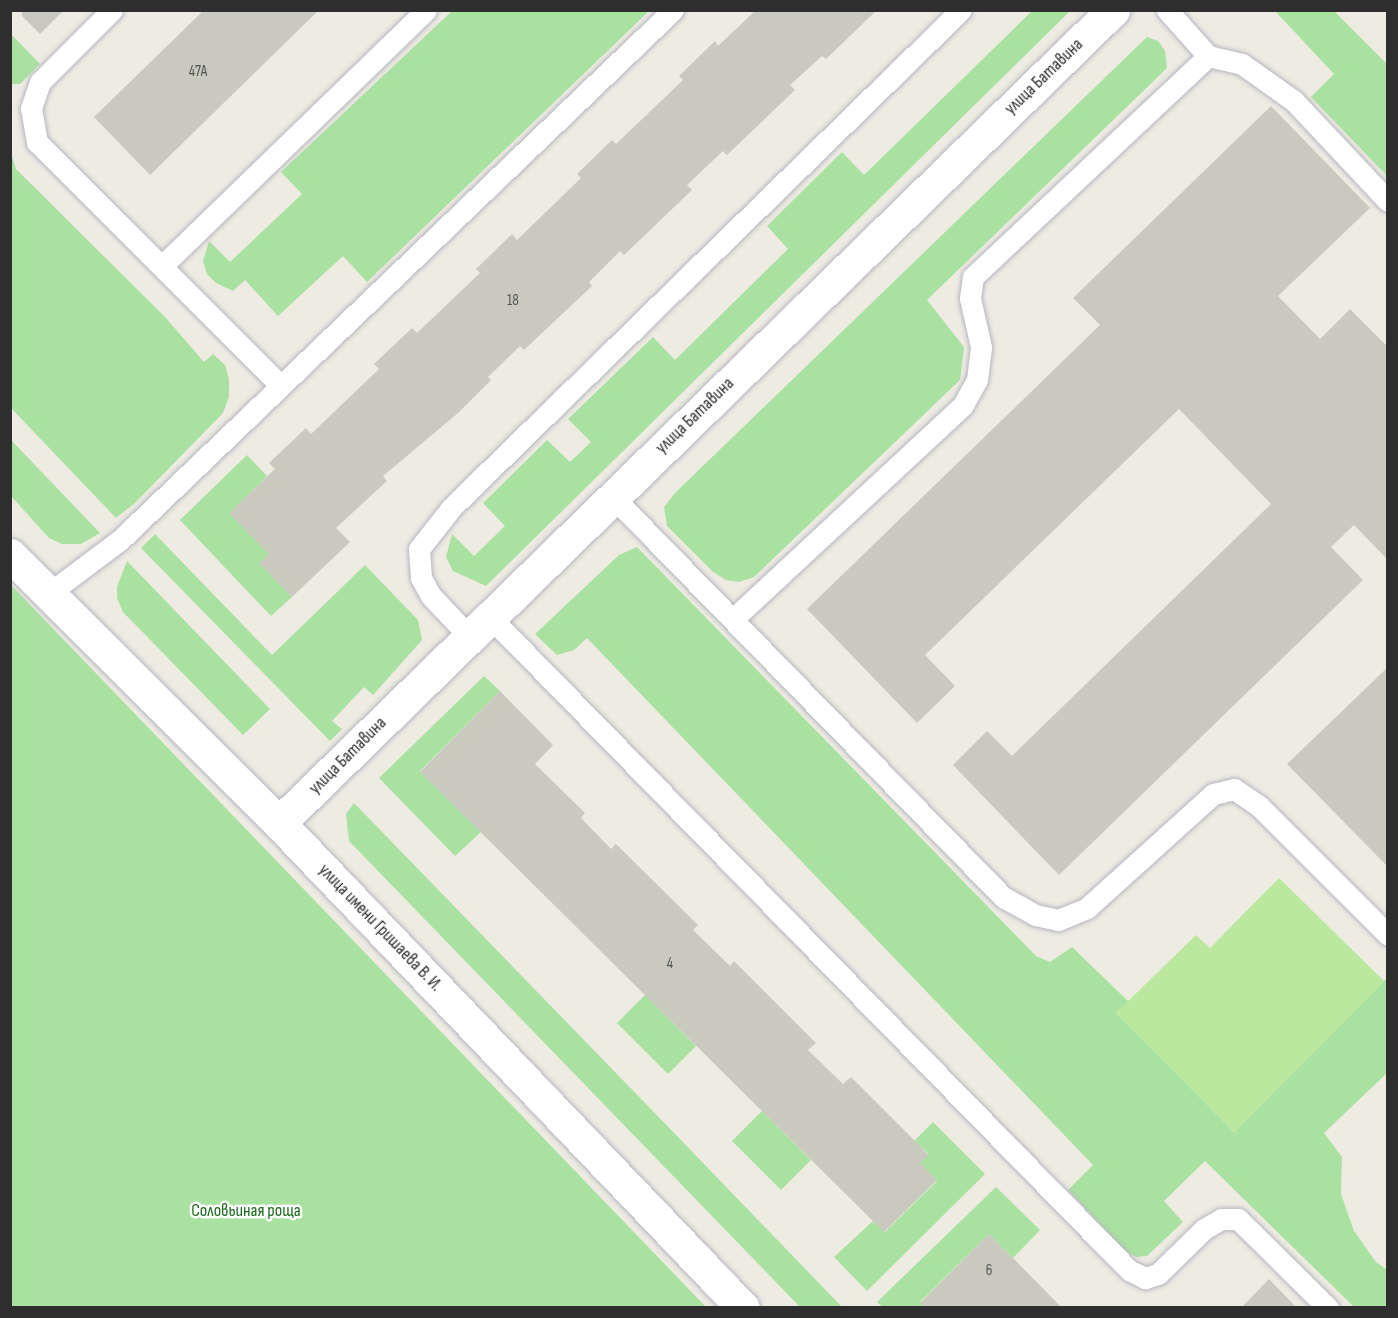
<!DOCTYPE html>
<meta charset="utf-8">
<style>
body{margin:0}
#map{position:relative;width:1398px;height:1318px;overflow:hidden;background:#eeebe2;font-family:"Sofia Sans Condensed",sans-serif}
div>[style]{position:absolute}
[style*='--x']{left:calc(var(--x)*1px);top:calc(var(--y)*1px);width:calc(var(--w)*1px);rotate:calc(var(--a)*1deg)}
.green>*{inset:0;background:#a9e1a1}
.pitch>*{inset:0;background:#b9e89e}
.building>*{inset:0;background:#cac9c0}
.roads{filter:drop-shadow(0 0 2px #b5b5c0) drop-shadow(0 0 2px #b5b5c0)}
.service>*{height:21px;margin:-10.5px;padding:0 10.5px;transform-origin:10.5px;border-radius:10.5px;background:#fff}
.minor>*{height:33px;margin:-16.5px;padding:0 16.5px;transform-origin:16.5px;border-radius:16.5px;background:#fff}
span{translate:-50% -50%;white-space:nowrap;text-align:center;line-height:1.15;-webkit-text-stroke:5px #fff;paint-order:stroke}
.number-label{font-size:15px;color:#555552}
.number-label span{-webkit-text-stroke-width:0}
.street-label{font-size:18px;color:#2e2e2e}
.park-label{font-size:18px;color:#1f6a20}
.frame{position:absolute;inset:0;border:12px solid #2e2e2e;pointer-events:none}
</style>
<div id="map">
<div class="green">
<i style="clip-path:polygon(452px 11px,649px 11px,367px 282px,343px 256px,278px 316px,245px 280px,233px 291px,216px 283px,207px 274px,203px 261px,209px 241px,230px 262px,302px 194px,281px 172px)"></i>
<i style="clip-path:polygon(1032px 11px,1070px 11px,486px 586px,453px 571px,446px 557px,452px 534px,474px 556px,505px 526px,483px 503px,547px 440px,570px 462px,591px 442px,568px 419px,653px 337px,675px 360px,788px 249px,767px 226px,842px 152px,864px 175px)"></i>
<i style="clip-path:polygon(1275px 11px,1334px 11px,1387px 64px,1387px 176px,1311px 97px,1334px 74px)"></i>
<i style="clip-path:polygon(11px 34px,40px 64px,20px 84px,11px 84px)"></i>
<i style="clip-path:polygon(1147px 37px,1158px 41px,1165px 51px,1167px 68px,927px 300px,964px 347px,960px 380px,754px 577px,739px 582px,726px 580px,712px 571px,667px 526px,664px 507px,676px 492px)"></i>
<i style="clip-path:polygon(10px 150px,16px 169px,165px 317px,204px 362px,213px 354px,225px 365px,229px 379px,229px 397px,223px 413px,135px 503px,116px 518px,11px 408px)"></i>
<i style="clip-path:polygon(10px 440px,11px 440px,100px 533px,81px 544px,62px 544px,49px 538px,11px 496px)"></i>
<i style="clip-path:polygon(247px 455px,267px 476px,230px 513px,269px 554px,260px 563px,292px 597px,271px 616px,180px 520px)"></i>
<i style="clip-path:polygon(155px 534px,272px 655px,365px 565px,418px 620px,422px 640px,373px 695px,364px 687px,332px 721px,342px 729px,330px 741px,141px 548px)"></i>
<i style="clip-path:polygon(637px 547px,1036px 956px,1050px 962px,1072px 947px,1129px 1002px,1116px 1013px,1234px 1132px,1387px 978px,1387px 1073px,1324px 1133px,1342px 1157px,1341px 1194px,1354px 1231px,1376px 1262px,1387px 1270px,1387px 1307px,1354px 1307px,1205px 1161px,1164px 1201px,1183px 1222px,1147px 1256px,1136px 1257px,1126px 1251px,1068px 1190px,1093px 1165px,587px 638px,574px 650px,557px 655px,535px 634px,619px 555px)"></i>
<i style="clip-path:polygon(127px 561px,270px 709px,243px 735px,123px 612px,117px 598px,117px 587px)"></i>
<i style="clip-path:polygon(11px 585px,706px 1307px,11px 1307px)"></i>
<i style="clip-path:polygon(484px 676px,500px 691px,420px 771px,481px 832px,455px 856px,379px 778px)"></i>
<i style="clip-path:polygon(354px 803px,679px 1138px,842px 1307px,800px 1307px,349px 841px,346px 814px)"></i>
<i style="clip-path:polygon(645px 995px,696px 1046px,668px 1074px,617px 1023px)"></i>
<i style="clip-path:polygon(762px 1111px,811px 1160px,781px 1190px,732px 1141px)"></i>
<i style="clip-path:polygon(933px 1122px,985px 1174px,867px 1291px,834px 1257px,873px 1221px,885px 1232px,937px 1181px,920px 1163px,929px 1154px,914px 1141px)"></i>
<i style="clip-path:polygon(996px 1187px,1040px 1230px,1013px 1258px,989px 1234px,920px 1302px,925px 1307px,883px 1307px,877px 1302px)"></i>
</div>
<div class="pitch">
<i style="clip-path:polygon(1279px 878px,1384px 981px,1234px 1132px,1116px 1013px,1196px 935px,1210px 948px)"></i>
</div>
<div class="building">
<i style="clip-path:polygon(22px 10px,64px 10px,40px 34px,22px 16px)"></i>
<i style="clip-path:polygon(204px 10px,319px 10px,150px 175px,94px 117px)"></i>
<i style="clip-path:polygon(756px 10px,877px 10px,826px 59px,822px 56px,790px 85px,795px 90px,727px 155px,723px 151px,687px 185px,692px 190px,624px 255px,620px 251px,589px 282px,592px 286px,524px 350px,520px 346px,488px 377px,491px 380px,458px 413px,383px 476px,387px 481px,336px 528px,350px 542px,292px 597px,259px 563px,269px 554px,229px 513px,275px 469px,269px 463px,306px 428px,311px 434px,379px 369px,374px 364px,412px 328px,417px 333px,480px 273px,476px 269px,512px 234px,517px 240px,581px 178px,577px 174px,612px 140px,616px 144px,683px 80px,679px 76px,715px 41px,718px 46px)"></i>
<i style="clip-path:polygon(1271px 106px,1370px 208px,1278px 296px,1320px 339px,1350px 309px,1388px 347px,1388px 560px,1354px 525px,1331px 547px,1363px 580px,1059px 875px,953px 765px,987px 731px,1012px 756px,1271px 504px,1179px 409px,925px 655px,955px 686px,917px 723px,807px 609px,1100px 325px,1073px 298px)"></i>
<i style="clip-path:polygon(1388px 667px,1388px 867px,1287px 764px)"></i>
<i style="clip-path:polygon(500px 691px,553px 745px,535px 764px,585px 813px,581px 818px,611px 849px,616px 844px,698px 925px,693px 930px,730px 966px,734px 961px,816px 1043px,808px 1050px,843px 1084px,851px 1077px,929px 1155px,920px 1163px,937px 1180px,884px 1232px,420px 772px)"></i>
<i style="clip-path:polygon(989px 1234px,1013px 1258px,1062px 1308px,925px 1308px,920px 1303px)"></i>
<i style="clip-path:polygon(1269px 1279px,1297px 1308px,1241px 1308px)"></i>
</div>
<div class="roads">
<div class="service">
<i style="--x:112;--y:10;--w:102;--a:135"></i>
<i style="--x:40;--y:82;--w:28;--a:109"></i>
<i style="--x:31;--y:108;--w:35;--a:80"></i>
<i style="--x:37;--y:142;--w:344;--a:45"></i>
<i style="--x:1167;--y:10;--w:62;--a:48.3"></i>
<i style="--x:1208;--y:56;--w:35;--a:13"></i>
<i style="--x:1242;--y:64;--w:64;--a:35.4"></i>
<i style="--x:1294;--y:101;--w:137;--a:46.8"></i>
<i style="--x:163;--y:265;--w:366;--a:-44.1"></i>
<i style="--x:612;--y:496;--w:560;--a:45.72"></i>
<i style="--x:1003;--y:897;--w:37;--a:29"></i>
<i style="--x:1035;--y:915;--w:24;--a:12"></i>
<i style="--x:1058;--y:920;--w:31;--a:-22"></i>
<i style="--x:1087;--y:908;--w:170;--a:-42.1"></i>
<i style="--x:1213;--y:794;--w:22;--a:-13"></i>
<i style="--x:1234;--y:789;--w:30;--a:34"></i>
<i style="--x:1259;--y:806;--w:182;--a:45"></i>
<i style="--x:48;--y:594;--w:90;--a:-36.9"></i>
<i style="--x:120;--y:540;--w:766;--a:-43.78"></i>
<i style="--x:489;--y:616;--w:915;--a:45.62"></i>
<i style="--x:1129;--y:1270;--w:18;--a:27"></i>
<i style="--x:1145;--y:1278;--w:14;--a:-17"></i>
<i style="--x:1158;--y:1274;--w:64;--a:-44.4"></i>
<i style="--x:1204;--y:1229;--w:20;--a:-30"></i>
<i style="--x:1221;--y:1219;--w:17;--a:0"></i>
<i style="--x:1238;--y:1219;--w:127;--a:44.7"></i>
<i style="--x:733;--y:619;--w:314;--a:-42.9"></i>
<i style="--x:963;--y:405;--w:29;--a:-61"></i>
<i style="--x:977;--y:380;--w:33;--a:-83"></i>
<i style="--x:981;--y:347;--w:50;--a:-102.7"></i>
<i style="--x:970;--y:298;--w:21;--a:-82"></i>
<i style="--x:973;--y:277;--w:323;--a:-43.2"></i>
<i style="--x:468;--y:635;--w:54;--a:-133.5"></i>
<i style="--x:431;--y:596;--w:21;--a:-119"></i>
<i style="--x:421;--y:578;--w:29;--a:-94"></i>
<i style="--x:419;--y:549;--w:53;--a:-51.8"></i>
<i style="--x:452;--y:507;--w:711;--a:-44.32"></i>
</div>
<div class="minor">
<i style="--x:10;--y:555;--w:380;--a:44.9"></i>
<i style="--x:279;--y:823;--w:671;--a:46.27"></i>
<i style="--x:279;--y:823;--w:1165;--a:-44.27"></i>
</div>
</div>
<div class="number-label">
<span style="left:198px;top:72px">47А</span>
<span style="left:513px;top:301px">18</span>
<span style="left:670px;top:964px">4</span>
<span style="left:989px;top:1271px">6</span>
</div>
<div class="street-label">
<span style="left:1044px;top:77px;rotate:-44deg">улица Батавина</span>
<span style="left:695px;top:416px;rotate:-44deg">улица Батавина</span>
<span style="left:348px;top:756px;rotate:-45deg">улица Батавина</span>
<span style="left:380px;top:928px;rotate:46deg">улица имени Гришаева В. И.</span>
</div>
<div class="park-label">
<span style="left:246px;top:1211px">Соловьиная роща</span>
</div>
<div class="frame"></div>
</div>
